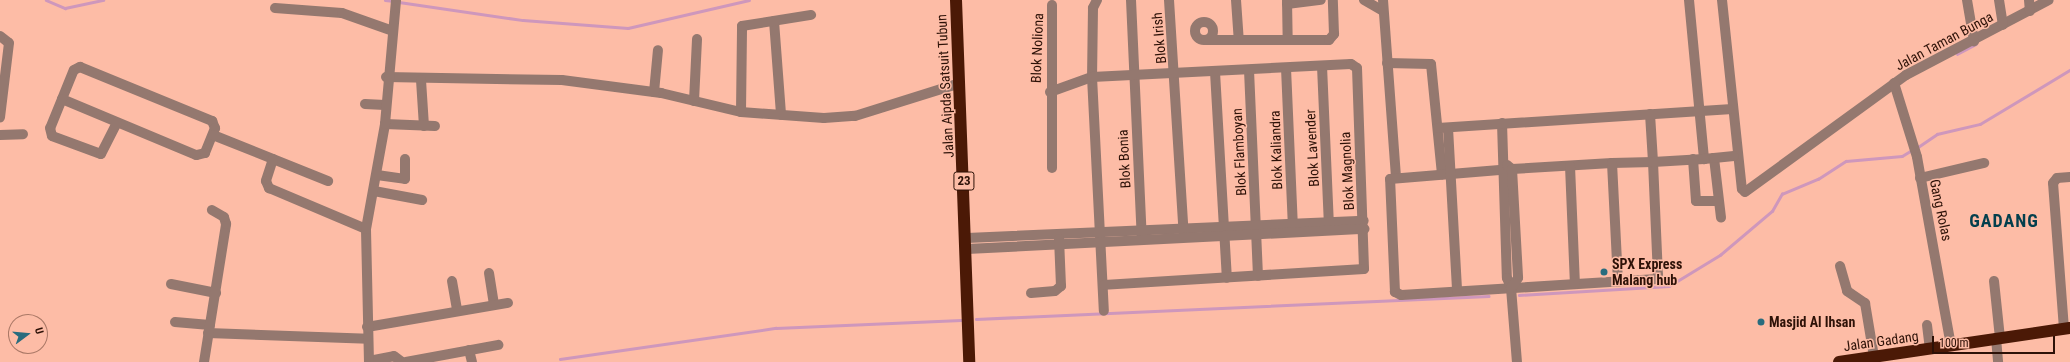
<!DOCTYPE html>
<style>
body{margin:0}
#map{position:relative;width:2070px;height:362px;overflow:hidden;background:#fdbca6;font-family:"Roboto Condensed",sans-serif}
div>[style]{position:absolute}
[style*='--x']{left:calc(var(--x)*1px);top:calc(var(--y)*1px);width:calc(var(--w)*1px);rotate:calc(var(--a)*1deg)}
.stream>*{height:2.5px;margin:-1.25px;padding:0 1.25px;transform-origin:1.25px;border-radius:1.25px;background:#ce97bc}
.street>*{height:10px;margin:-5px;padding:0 5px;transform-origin:5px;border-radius:5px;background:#94786f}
.street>.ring{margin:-5px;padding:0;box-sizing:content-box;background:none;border:10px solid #94786f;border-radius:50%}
.highway>*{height:12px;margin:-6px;padding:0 6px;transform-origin:6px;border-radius:6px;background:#4b1906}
.dots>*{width:11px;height:11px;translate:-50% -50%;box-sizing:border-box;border:2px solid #fdbca6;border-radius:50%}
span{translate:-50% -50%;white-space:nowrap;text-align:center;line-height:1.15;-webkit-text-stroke:3px #fdbca6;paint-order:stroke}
.shield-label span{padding:1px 3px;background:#fdbca6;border:1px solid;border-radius:3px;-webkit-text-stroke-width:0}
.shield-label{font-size:13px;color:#2d1107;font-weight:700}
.street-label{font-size:14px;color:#2d1107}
.poi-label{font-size:14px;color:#2d1107;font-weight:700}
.left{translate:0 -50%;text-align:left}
.district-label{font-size:18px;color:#033f4d;font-weight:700;letter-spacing:1px}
.north{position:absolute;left:8px;top:314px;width:40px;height:40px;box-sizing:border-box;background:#fdbca6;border:1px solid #aa7866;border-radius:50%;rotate:74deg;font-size:11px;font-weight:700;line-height:16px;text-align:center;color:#2d1107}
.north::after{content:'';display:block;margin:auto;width:14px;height:18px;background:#296c7e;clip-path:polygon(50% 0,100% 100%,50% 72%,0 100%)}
.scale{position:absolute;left:1932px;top:336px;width:123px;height:18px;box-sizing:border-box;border:2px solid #2d1107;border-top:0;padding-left:5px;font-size:12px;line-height:14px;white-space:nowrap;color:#2d1107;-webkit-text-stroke:3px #fdbca6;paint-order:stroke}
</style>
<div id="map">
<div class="stream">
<i style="--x:46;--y:0;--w:21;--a:23"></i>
<i style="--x:65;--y:8;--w:39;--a:-12"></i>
<i style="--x:385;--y:0;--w:9;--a:6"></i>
<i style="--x:399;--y:2;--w:125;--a:8.3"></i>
<i style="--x:523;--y:20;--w:105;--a:4.4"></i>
<i style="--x:628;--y:28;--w:124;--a:-13"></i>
<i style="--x:1957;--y:54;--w:21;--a:-28"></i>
<i style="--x:1918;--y:147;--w:23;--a:-34"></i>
<i style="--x:1937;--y:134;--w:44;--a:-13.1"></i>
<i style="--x:1980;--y:124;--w:105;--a:-31"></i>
<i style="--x:1519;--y:295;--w:150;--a:-3.4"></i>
<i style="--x:1669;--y:286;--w:60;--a:-31.3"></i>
<i style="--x:1720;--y:255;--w:68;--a:-40.2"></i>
<i style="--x:1772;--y:211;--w:20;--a:-60"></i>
<i style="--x:1782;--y:194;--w:39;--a:-23"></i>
<i style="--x:1818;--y:179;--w:33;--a:-33"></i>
<i style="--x:1846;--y:161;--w:56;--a:-5.1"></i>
<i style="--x:1902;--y:156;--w:12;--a:-31"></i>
<i style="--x:976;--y:319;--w:513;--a:-2.57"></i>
<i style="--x:560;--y:359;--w:218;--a:-8.2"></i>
<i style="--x:776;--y:328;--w:185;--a:-2.5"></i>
</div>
<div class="street">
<i style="--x:1097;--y:0;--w:9;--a:117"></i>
<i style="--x:1093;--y:8;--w:69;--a:90.8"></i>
<i style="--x:1092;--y:77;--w:234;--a:87.1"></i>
<i style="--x:1131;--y:0;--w:238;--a:87.4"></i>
<i style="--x:1169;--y:0;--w:236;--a:86.4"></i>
<i style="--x:1236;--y:0;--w:39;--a:86"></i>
<i style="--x:1287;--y:0;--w:39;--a:89"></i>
<i style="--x:1364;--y:0;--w:22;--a:30"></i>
<i style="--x:1383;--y:0;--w:178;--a:85.8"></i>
<i style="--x:1689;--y:0;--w:160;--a:84.6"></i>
<i style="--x:1704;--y:159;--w:10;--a:-6"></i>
<i style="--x:1714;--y:158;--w:60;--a:83.3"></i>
<i style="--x:1722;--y:0;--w:190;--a:84"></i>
<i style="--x:1742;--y:189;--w:4;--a:45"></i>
<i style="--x:1745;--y:192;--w:199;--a:-36"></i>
<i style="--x:1906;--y:75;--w:161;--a:-27.7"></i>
<i style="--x:1967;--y:0;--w:42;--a:80.3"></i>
<i style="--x:1999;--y:0;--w:25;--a:81"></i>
<i style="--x:2029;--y:0;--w:11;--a:85"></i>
<i style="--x:1287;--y:4;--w:34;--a:-7"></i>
<i style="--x:275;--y:8;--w:67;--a:4.3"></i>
<i style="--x:342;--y:13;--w:54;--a:19.4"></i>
<i style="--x:774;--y:21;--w:94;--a:85.7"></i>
<i class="ring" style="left:1195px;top:22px;width:8px;height:8px"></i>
<i style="--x:0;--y:36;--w:11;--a:38"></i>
<i style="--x:9;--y:43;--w:75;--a:96.9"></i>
<i style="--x:1206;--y:40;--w:123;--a:0"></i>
<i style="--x:1329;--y:40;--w:8;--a:-50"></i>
<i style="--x:1334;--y:34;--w:34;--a:-92"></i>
<i style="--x:1387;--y:63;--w:44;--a:1.3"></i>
<i style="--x:1431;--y:64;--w:111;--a:84.3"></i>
<i style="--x:1322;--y:66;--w:163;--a:87.5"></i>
<i style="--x:80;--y:67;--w:143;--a:22.2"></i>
<i style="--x:212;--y:121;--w:8;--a:67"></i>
<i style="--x:215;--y:128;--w:27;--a:112"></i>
<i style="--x:205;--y:153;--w:9;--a:167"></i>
<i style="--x:196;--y:155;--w:145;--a:-157.3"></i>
<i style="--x:62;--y:99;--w:31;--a:-68"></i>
<i style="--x:74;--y:70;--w:7;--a:-27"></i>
<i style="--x:1286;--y:68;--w:162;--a:87.5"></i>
<i style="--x:1249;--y:70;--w:206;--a:87.5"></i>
<i style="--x:1215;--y:72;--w:206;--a:86.7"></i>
<i style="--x:386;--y:77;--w:176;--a:1"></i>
<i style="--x:562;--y:80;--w:100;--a:7.5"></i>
<i style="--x:661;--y:93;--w:82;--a:13.4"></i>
<i style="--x:741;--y:112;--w:83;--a:4.1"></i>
<i style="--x:824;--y:118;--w:31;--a:-4"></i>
<i style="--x:855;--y:116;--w:110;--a:-17.4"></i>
<i style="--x:421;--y:80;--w:46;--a:86.3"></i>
<i style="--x:1894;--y:83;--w:77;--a:72.7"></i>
<i style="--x:1917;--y:157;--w:192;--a:79.8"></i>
<i style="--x:654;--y:92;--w:42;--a:-84.6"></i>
<i style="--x:1050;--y:92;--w:45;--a:-19.7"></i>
<i style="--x:1092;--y:77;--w:259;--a:-2.9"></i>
<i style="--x:1351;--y:64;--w:7;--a:34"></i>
<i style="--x:1357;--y:68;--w:201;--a:88"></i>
<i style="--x:1364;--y:269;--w:260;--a:176.5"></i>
<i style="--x:62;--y:99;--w:31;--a:112"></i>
<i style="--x:50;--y:128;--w:8;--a:76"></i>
<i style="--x:52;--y:136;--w:52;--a:20.2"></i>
<i style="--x:101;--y:154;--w:35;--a:-63"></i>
<i style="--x:694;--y:101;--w:62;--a:-87.2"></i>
<i style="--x:365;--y:104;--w:20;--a:3"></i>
<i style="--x:741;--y:112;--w:86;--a:-89.3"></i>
<i style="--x:742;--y:26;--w:70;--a:-9.1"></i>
<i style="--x:1650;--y:114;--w:48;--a:86.4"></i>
<i style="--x:1653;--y:162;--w:113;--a:87.5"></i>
<i style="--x:1658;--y:275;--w:4;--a:104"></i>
<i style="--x:1657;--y:279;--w:256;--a:176.4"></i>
<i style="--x:1401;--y:295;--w:7;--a:-153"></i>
<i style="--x:1395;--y:292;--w:113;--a:-92.5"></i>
<i style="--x:1390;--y:179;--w:122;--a:-4.7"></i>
<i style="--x:1512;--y:169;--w:100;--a:-3.4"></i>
<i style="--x:1612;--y:163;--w:41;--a:-1.4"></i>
<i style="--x:1653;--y:162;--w:51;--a:-3.4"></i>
<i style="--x:1502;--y:123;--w:155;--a:88.2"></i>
<i style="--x:1507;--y:278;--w:11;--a:68"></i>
<i style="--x:1511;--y:288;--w:74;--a:85.4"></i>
<i style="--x:385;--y:124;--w:50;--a:2.3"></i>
<i style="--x:1438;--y:128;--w:291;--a:-3.7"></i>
<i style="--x:1448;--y:128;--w:163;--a:86.8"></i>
<i style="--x:0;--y:135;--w:23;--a:-2"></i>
<i style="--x:213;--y:135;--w:124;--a:21.8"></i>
<i style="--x:1714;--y:158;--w:20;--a:-6"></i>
<i style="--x:273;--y:159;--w:23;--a:108"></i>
<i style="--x:266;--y:181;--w:8;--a:67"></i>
<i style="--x:269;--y:188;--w:105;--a:22.9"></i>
<i style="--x:1693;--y:159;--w:42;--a:85.9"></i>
<i style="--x:1696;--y:201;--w:22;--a:0"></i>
<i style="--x:1612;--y:163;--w:119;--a:87.1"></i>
<i style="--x:1507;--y:165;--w:6;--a:39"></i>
<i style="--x:1512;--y:169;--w:109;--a:86.8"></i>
<i style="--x:1518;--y:278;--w:12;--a:125"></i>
<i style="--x:1570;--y:166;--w:118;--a:87.6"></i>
<i style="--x:1052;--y:168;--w:163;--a:-90"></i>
<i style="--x:377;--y:175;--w:28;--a:8"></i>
<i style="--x:405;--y:179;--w:20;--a:-90"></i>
<i style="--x:1920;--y:178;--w:66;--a:-13.2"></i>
<i style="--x:374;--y:191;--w:49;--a:10.6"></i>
<i style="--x:967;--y:238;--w:397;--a:-2.5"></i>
<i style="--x:967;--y:249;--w:398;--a:-2.9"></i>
<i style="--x:1840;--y:266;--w:26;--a:74"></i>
<i style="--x:1847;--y:291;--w:22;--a:34"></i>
<i style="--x:1865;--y:303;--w:55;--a:80.5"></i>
<i style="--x:489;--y:273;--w:32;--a:81"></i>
<i style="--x:452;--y:281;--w:29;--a:80"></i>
<i style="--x:1994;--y:281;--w:57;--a:84"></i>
<i style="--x:171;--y:284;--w:46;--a:11.3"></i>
<i style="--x:1031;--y:293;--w:24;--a:-5"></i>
<i style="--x:1055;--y:291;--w:8;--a:-40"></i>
<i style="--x:1061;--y:286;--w:47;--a:-92.4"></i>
<i style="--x:175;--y:322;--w:35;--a:5"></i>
<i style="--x:1927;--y:325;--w:24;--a:83"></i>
<i style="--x:367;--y:327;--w:143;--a:-9.7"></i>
<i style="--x:2064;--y:329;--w:146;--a:-94.3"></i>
<i style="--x:2053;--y:183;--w:6;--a:-51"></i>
<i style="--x:2057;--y:178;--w:13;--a:-4"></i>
<i style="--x:208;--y:333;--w:160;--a:2.1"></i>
<i style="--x:1996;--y:338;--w:24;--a:85"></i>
<i style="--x:469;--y:350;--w:12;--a:76"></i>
<i style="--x:369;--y:361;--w:25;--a:-11"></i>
<i style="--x:394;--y:356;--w:10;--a:37"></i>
<i style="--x:204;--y:362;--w:140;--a:-80.9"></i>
<i style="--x:226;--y:224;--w:7;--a:-106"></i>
<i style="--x:224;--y:217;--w:14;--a:-150"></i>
<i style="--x:369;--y:362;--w:133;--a:-91.3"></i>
<i style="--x:366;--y:229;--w:107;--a:-79.7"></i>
<i style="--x:385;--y:124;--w:124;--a:-84.9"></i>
<i style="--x:406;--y:362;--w:94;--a:-10.5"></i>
</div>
<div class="highway">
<i style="--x:956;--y:0;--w:362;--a:87.9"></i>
<i style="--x:1839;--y:362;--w:233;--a:-8.4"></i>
</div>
<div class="dots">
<i style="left:1604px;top:272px;background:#296c7e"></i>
<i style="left:1761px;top:322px;background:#296c7e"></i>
</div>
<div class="shield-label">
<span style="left:964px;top:181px">23</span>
</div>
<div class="street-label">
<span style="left:1159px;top:38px;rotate:-95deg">Blok Irish</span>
<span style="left:1944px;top:41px;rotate:-28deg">Jalan Taman Bunga</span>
<span style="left:1037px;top:48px;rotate:-88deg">Blok Noliona</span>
<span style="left:945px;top:86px;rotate:-93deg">Jalan Aipda Satsuit Tubun</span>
<span style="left:1312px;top:148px;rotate:-93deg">Blok Lavender</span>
<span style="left:1276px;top:150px;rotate:-92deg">Blok Kaliandra</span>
<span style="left:1239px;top:152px;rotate:-93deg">Blok Flamboyan</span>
<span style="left:1124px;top:159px;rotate:-93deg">Blok Bonia</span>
<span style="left:1347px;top:171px;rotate:-93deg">Blok Magnolia</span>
<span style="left:1941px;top:210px;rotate:78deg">Gang Rolas</span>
<span style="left:1881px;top:341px;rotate:-8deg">Jalan Gadang</span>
</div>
<div class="poi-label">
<span class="left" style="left:1612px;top:272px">SPX Express<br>Malang hub</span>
<span class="left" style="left:1769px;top:322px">Masjid Al Ihsan</span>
</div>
<div class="district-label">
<span style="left:2004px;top:221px">GADANG</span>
</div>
<div class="north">U</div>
<div class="scale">100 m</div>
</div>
